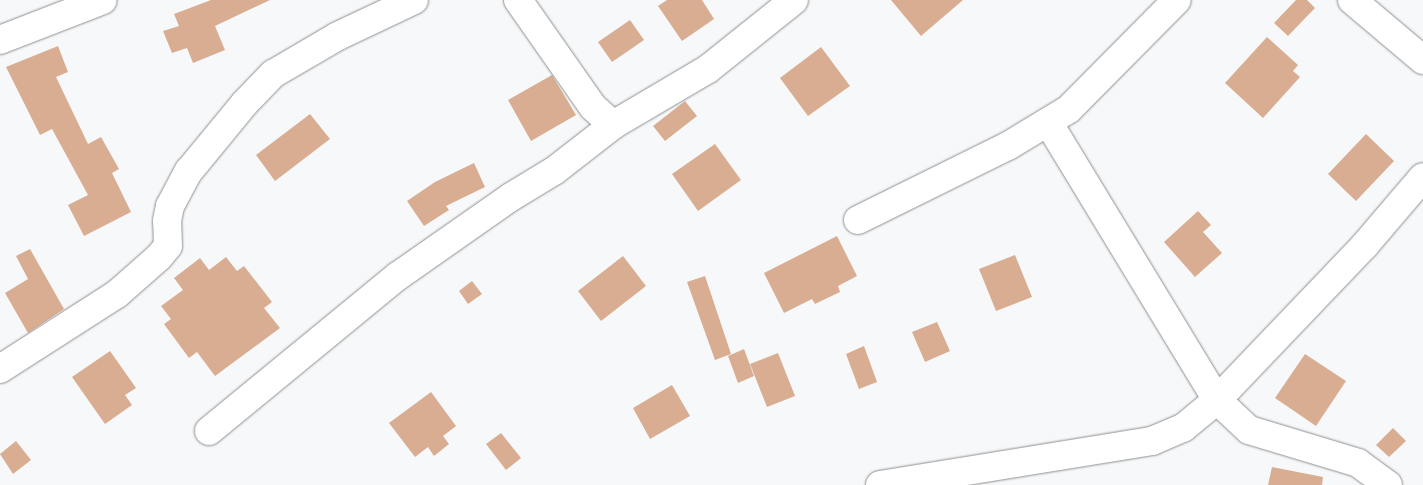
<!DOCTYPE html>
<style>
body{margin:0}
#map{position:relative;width:1423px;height:485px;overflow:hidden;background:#f7f8f9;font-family:Karla,sans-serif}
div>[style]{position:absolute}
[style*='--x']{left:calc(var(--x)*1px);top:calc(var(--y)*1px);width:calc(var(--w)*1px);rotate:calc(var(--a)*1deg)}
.building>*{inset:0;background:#d9ad91}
.roads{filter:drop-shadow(0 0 1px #8e8f91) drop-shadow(0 0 1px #8e8f91)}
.minor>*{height:28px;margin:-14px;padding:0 14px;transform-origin:14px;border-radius:14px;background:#fff}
span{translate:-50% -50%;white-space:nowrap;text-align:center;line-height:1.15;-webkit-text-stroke:4px #fff;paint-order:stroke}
</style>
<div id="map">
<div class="building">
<i style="clip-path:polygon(211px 0,270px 0,215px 26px,225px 50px,193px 63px,187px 48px,172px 53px,163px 31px,179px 26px,174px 14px)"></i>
<i style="clip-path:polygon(667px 0,702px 0,714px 19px,682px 41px,658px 6px)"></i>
<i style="clip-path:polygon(891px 0,963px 0,921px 36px)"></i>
<i style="clip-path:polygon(1296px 0,1307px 0,1315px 8px,1288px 36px,1274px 23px)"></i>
<i style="clip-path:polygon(630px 20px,644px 40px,612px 62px,598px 42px)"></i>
<i style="clip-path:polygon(1267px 37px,1298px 65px,1293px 71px,1300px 77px,1263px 118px,1225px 83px)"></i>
<i style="clip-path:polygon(58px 46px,68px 72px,56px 77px,88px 144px,101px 137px,119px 169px,112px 173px,131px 212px,84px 236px,68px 205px,88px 195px,52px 129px,40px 135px,6px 67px)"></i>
<i style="clip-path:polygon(821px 47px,850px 86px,808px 116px,780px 78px)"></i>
<i style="clip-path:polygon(552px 75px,576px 115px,531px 141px,508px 100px)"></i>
<i style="clip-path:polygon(685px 101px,697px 116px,665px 141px,653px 126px)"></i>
<i style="clip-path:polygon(310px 114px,330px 139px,275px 181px,256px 155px)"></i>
<i style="clip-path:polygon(1366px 134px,1394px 161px,1356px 201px,1328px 174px)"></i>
<i style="clip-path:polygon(715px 144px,741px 180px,698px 211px,672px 174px)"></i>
<i style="clip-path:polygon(474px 163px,485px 187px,446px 206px,449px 210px,424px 226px,407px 201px,435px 182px)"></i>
<i style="clip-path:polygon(1198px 211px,1211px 225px,1203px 232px,1222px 253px,1195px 277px,1164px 242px)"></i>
<i style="clip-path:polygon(837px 236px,857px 276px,838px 286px,840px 292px,815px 304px,812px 299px,784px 313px,764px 273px)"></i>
<i style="clip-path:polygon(30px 249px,64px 309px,28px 333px,5px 293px,28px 279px,16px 256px)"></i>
<i style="clip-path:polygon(1015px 255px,1032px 297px,996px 311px,979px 269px)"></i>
<i style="clip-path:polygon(623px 256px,646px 286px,601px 321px,578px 291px)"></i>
<i style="clip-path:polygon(226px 257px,237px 271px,244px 266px,272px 302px,264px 308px,280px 328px,215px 376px,197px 352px,189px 358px,164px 324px,171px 319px,161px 306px,183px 290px,174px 278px,200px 258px,209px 270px)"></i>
<i style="clip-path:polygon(705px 276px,731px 354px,715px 360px,687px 282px)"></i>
<i style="clip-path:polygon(472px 281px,482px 294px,468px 304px,459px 291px)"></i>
<i style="clip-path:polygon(937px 322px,950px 351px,925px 362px,912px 332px)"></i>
<i style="clip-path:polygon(864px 346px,877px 382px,859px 389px,846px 354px)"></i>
<i style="clip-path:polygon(744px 349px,754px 376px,738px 383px,728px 356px)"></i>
<i style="clip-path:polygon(110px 351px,136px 388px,125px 395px,132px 405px,105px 424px,72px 377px)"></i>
<i style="clip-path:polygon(778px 353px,795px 396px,767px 407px,750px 364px)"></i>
<i style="clip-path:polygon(1305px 354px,1346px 381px,1316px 426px,1275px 398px)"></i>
<i style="clip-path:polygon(672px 385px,690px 416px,650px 439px,633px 408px)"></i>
<i style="clip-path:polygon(431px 392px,456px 426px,443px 436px,449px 444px,434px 456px,428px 447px,415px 457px,389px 423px)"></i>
<i style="clip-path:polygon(1393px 428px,1406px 441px,1389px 457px,1376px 445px)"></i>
<i style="clip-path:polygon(501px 433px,521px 458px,506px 470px,486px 444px)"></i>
<i style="clip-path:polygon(16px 441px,31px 460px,13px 474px,0 454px)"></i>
<i style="clip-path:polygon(1272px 467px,1323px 477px,1322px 485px,1268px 485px)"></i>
</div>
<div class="roads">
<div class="minor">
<i style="--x:518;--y:0;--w:131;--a:55"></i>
<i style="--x:593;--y:107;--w:27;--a:42"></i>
<i style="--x:1352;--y:0;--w:93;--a:40.2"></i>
<i style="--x:0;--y:40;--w:110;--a:-21.2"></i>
<i style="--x:1048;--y:122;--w:325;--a:58.7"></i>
<i style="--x:1217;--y:400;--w:44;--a:43.2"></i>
<i style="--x:1249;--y:430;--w:114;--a:16.8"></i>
<i style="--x:1358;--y:463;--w:37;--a:36"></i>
<i style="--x:858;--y:220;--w:167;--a:-26.3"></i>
<i style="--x:1008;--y:146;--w:71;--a:-31.2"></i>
<i style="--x:1069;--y:109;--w:153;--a:-45.3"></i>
<i style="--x:0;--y:369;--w:139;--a:-32.7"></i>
<i style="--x:117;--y:294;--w:56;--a:-41.4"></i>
<i style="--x:159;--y:257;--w:14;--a:-51"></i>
<i style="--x:168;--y:246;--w:25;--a:-92"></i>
<i style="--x:167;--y:221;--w:15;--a:-79"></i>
<i style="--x:170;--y:206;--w:40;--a:-62"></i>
<i style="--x:189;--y:171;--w:87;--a:-50.6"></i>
<i style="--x:244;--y:104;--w:42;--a:-46"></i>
<i style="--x:273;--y:74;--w:75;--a:-30.3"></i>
<i style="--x:338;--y:36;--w:84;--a:-25.3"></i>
<i style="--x:209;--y:431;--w:244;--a:-39.4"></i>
<i style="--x:398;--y:276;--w:138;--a:-35"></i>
<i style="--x:511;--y:197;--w:50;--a:-31.2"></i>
<i style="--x:554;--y:171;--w:75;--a:-37.9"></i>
<i style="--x:613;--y:125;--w:110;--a:-30.5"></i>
<i style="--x:708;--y:69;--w:110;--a:-38.7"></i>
<i style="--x:880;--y:485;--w:276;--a:-9.2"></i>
<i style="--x:1152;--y:441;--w:34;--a:-23"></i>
<i style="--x:1183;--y:428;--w:44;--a:-39.5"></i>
<i style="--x:1217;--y:400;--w:214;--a:-46.3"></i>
<i style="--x:1365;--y:245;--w:89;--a:-49.5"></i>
</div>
</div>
</div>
